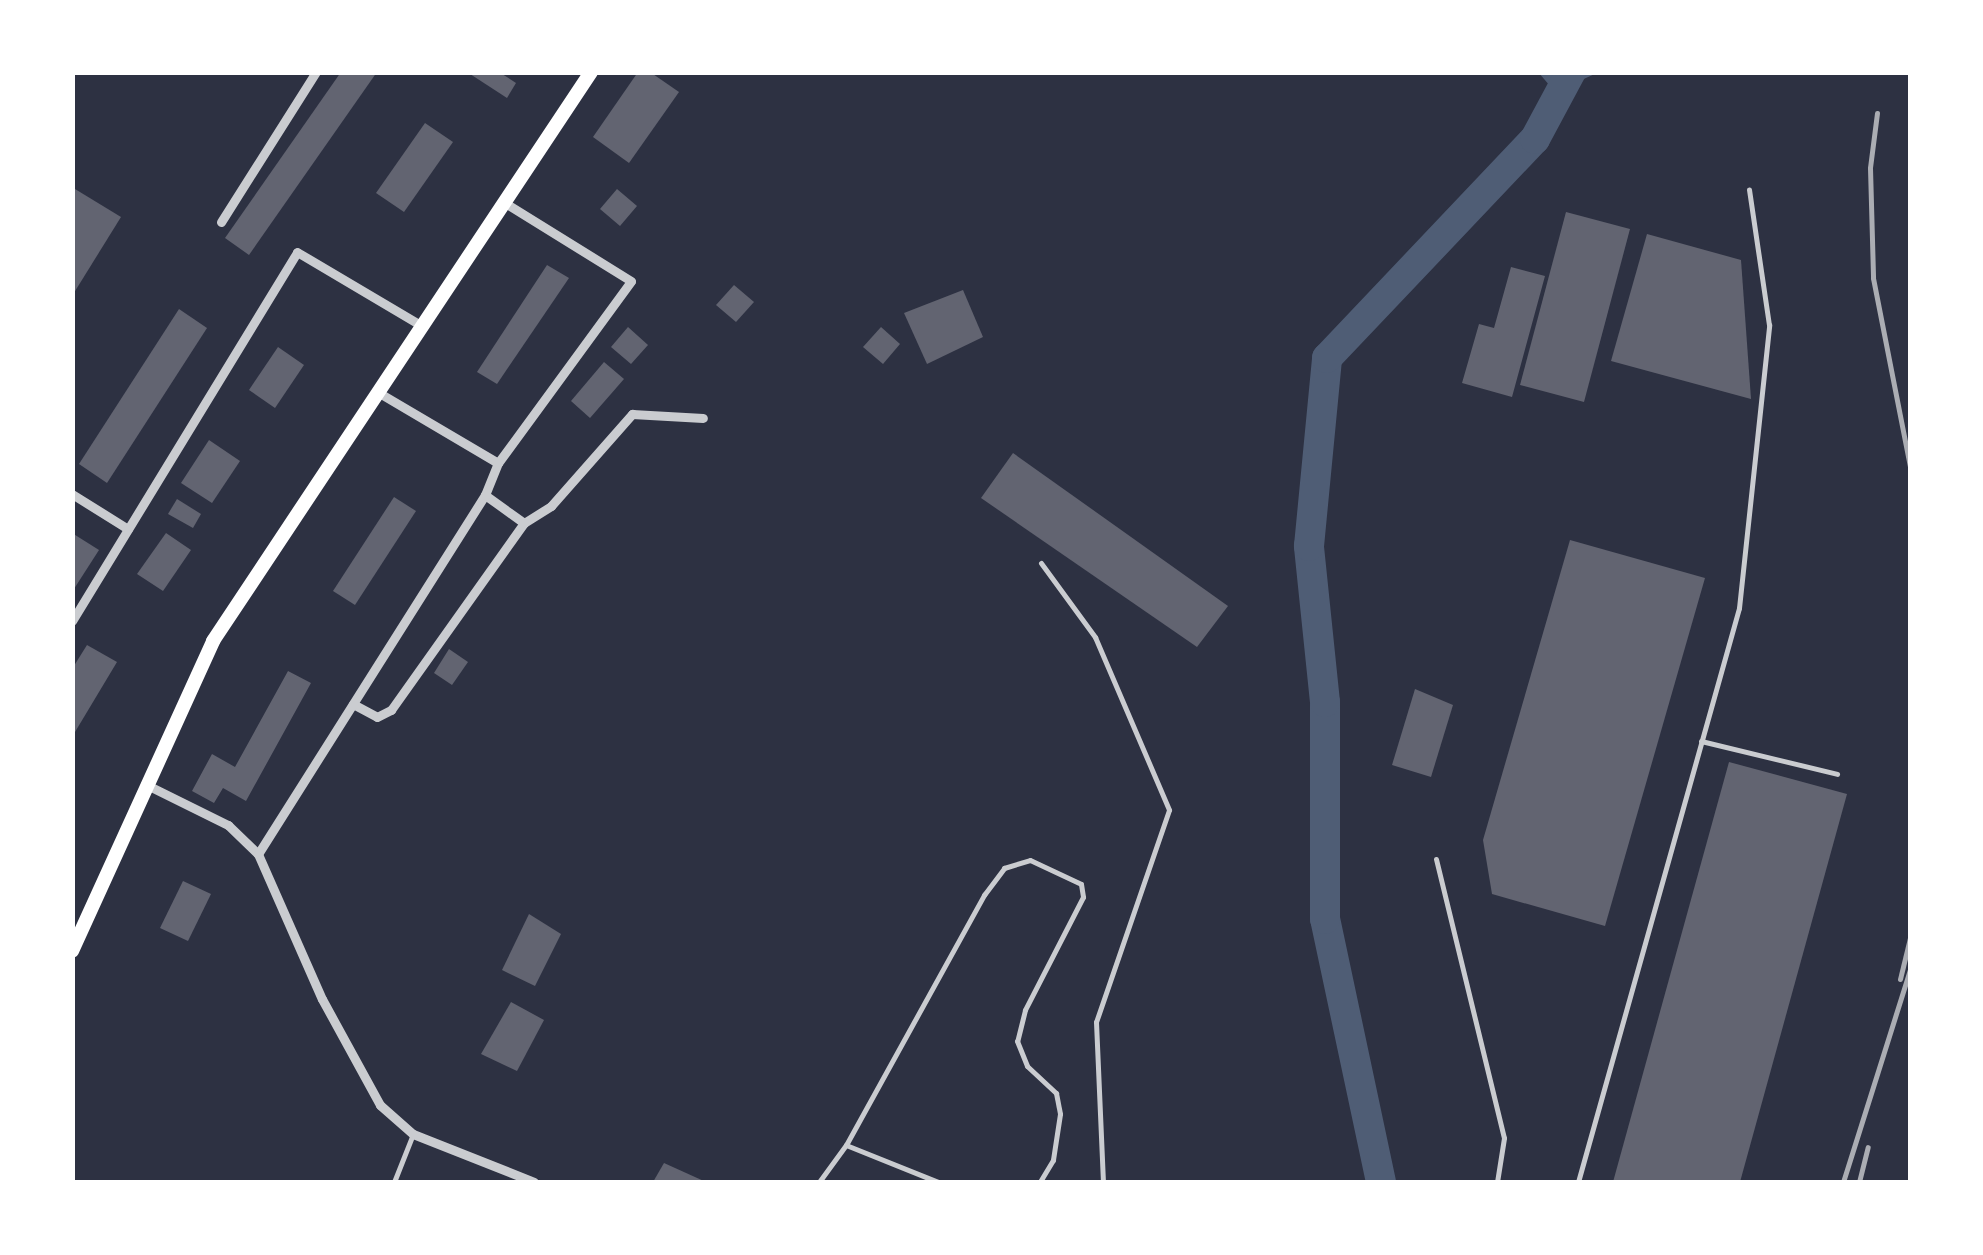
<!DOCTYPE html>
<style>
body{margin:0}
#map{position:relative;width:1983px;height:1255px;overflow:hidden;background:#2d3142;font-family:"DM Sans",sans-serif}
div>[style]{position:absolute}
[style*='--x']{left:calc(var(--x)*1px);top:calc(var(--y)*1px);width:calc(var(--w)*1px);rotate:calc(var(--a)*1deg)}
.water>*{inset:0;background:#4f5d75}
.river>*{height:30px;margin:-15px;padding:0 15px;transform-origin:15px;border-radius:15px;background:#4f5d75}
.building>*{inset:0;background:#626471}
.service>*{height:5px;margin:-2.5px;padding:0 2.5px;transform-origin:2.5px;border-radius:2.5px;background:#caccd0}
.minor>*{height:9px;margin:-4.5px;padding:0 4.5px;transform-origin:4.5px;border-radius:4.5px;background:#caccd0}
.primary>*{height:14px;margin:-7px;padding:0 7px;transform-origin:7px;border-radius:7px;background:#fff}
.rail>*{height:5px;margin:-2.5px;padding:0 2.5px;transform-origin:2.5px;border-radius:2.5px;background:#abadb3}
span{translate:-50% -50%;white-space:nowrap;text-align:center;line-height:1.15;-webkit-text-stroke:9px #fff;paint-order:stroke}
.frame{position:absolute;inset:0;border:75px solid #fff;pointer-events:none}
</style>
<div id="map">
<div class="water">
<i style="clip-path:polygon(1539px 73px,1539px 72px,1597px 73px,1555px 92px)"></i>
</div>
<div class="river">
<i style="--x:1381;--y:1182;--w:269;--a:-102"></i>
<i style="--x:1325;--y:919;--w:217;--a:-90"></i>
<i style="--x:1325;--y:702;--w:157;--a:-95.9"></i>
<i style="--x:1309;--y:546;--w:189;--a:-84.5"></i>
<i style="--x:1327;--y:358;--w:302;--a:-46.5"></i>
<i style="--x:1535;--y:139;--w:76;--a:-61.8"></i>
</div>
<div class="building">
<i style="clip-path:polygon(341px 72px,377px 72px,249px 255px,225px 238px)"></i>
<i style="clip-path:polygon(467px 72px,499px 72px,516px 83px,507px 98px)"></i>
<i style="clip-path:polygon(638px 72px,650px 72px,679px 92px,629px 163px,593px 137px)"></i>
<i style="clip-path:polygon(425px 123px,453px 142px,404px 212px,376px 193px)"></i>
<i style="clip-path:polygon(75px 189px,121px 217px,72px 296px,72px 192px)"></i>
<i style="clip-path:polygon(617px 189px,637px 206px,620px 226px,600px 209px)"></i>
<i style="clip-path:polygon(1566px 212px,1630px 229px,1584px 402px,1520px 385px)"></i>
<i style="clip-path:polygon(1647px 234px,1741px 260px,1751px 399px,1611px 361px)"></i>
<i style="clip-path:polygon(547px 265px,569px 278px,497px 384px,477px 372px)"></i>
<i style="clip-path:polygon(1511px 267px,1545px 276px,1512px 397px,1462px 383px,1479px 324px,1494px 328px)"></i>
<i style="clip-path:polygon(734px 285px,754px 302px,736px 322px,716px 305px)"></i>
<i style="clip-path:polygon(963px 290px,983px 337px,927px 364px,904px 313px)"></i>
<i style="clip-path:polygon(179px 309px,207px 328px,107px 483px,79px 464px)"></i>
<i style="clip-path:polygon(628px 327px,648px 345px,631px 364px,611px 347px)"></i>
<i style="clip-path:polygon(881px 327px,900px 344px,883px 364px,863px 347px)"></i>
<i style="clip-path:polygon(278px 347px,304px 365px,275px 408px,249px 390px)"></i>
<i style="clip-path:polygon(604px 362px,624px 379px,590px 418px,571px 401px)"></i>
<i style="clip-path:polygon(209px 440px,240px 461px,212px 503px,181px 483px)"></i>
<i style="clip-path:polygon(1013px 453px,1228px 606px,1197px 647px,981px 498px)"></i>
<i style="clip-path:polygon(394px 497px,416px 511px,355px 605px,333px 591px)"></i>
<i style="clip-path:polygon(177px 499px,201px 514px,193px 528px,168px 514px)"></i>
<i style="clip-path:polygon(72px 533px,99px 550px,72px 592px)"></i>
<i style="clip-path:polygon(166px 533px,191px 550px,163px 591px,137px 574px)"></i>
<i style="clip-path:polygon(1570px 540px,1705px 578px,1605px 926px,1492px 894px,1483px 840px)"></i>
<i style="clip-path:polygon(87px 645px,117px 662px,72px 737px,72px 669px)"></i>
<i style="clip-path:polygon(449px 649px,468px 662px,452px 685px,434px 673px)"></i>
<i style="clip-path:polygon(288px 671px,311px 683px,246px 801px,223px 788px,214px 803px,192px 791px,212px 754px,235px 767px)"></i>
<i style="clip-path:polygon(1415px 689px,1453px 705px,1431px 777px,1392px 765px)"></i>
<i style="clip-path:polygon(1729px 762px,1847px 794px,1740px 1182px,1613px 1182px)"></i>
<i style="clip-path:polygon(183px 881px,211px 894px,188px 941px,160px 928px)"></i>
<i style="clip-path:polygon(529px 914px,561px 934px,535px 986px,502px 970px)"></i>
<i style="clip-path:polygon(511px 1002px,544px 1020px,517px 1071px,481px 1054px)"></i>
<i style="clip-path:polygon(664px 1163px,706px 1182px,653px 1182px)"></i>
</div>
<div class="service">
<i style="--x:1041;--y:563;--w:92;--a:53.9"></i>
<i style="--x:1095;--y:637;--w:188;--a:66.8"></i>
<i style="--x:1169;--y:810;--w:224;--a:109"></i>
<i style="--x:1096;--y:1022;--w:160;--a:87.5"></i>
<i style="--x:1701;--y:741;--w:140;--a:13.6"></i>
<i style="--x:1436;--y:859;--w:287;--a:76.3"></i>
<i style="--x:1504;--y:1138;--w:45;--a:99"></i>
<i style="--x:846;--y:1145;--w:99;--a:21.9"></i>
<i style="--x:394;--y:1182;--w:52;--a:-68.4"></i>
<i style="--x:819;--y:1182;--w:46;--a:-53.9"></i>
<i style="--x:846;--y:1145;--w:286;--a:-61.1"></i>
<i style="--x:984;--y:895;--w:34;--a:-53"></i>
<i style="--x:1004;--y:868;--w:27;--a:-17"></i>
<i style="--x:1030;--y:860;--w:56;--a:25.2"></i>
<i style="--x:1081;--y:884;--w:13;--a:81"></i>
<i style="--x:1083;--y:897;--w:127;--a:117.2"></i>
<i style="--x:1025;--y:1010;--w:32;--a:104"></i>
<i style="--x:1017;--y:1041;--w:27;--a:68"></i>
<i style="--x:1027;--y:1066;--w:40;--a:43"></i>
<i style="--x:1056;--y:1093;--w:21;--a:79"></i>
<i style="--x:1060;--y:1114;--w:47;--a:98.7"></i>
<i style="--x:1053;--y:1160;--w:26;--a:121"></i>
<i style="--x:1578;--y:1182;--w:596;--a:-74.33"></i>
<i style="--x:1739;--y:608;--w:285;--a:-83.9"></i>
<i style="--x:1769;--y:325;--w:137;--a:-98.4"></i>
</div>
<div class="minor">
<i style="--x:221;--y:222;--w:178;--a:-57.7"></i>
<i style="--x:498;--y:463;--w:225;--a:-53.8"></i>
<i style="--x:631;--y:281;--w:146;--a:-148.2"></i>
<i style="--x:72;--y:494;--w:66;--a:32"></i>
<i style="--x:485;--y:495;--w:48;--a:35.7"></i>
<i style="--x:524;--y:523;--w:32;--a:-32"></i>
<i style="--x:551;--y:506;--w:123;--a:-48.6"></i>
<i style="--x:632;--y:414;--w:71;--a:3.2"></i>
<i style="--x:72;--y:621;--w:432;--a:-58.6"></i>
<i style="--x:297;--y:252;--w:147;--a:30.6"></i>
<i style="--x:353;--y:704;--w:27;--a:28"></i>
<i style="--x:377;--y:717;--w:16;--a:-27"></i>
<i style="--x:391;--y:710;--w:229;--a:-54.6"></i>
<i style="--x:145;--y:784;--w:93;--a:26.3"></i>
<i style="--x:228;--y:825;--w:42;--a:44"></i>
<i style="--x:258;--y:854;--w:158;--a:66.2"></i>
<i style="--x:322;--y:999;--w:121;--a:61.3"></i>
<i style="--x:380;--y:1105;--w:44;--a:41.3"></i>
<i style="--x:413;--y:1134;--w:130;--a:21.6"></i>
<i style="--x:258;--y:854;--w:425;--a:-57.7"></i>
<i style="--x:485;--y:495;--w:35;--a:-68"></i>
<i style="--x:498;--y:463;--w:136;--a:-149.5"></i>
</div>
<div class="primary">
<i style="--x:72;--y:951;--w:341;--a:-65.5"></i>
<i style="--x:213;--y:641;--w:683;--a:-56.4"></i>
</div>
<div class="rail">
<i style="--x:1877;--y:113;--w:55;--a:97.3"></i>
<i style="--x:1870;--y:168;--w:110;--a:88.4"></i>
<i style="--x:1873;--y:278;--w:193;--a:78.9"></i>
<i style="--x:1910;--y:211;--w:101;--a:90"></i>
<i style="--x:1900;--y:979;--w:42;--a:-76.3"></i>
<i style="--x:1843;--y:1182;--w:223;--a:-72.5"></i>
<i style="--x:1859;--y:1182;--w:36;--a:-76"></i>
</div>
<div class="frame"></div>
</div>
